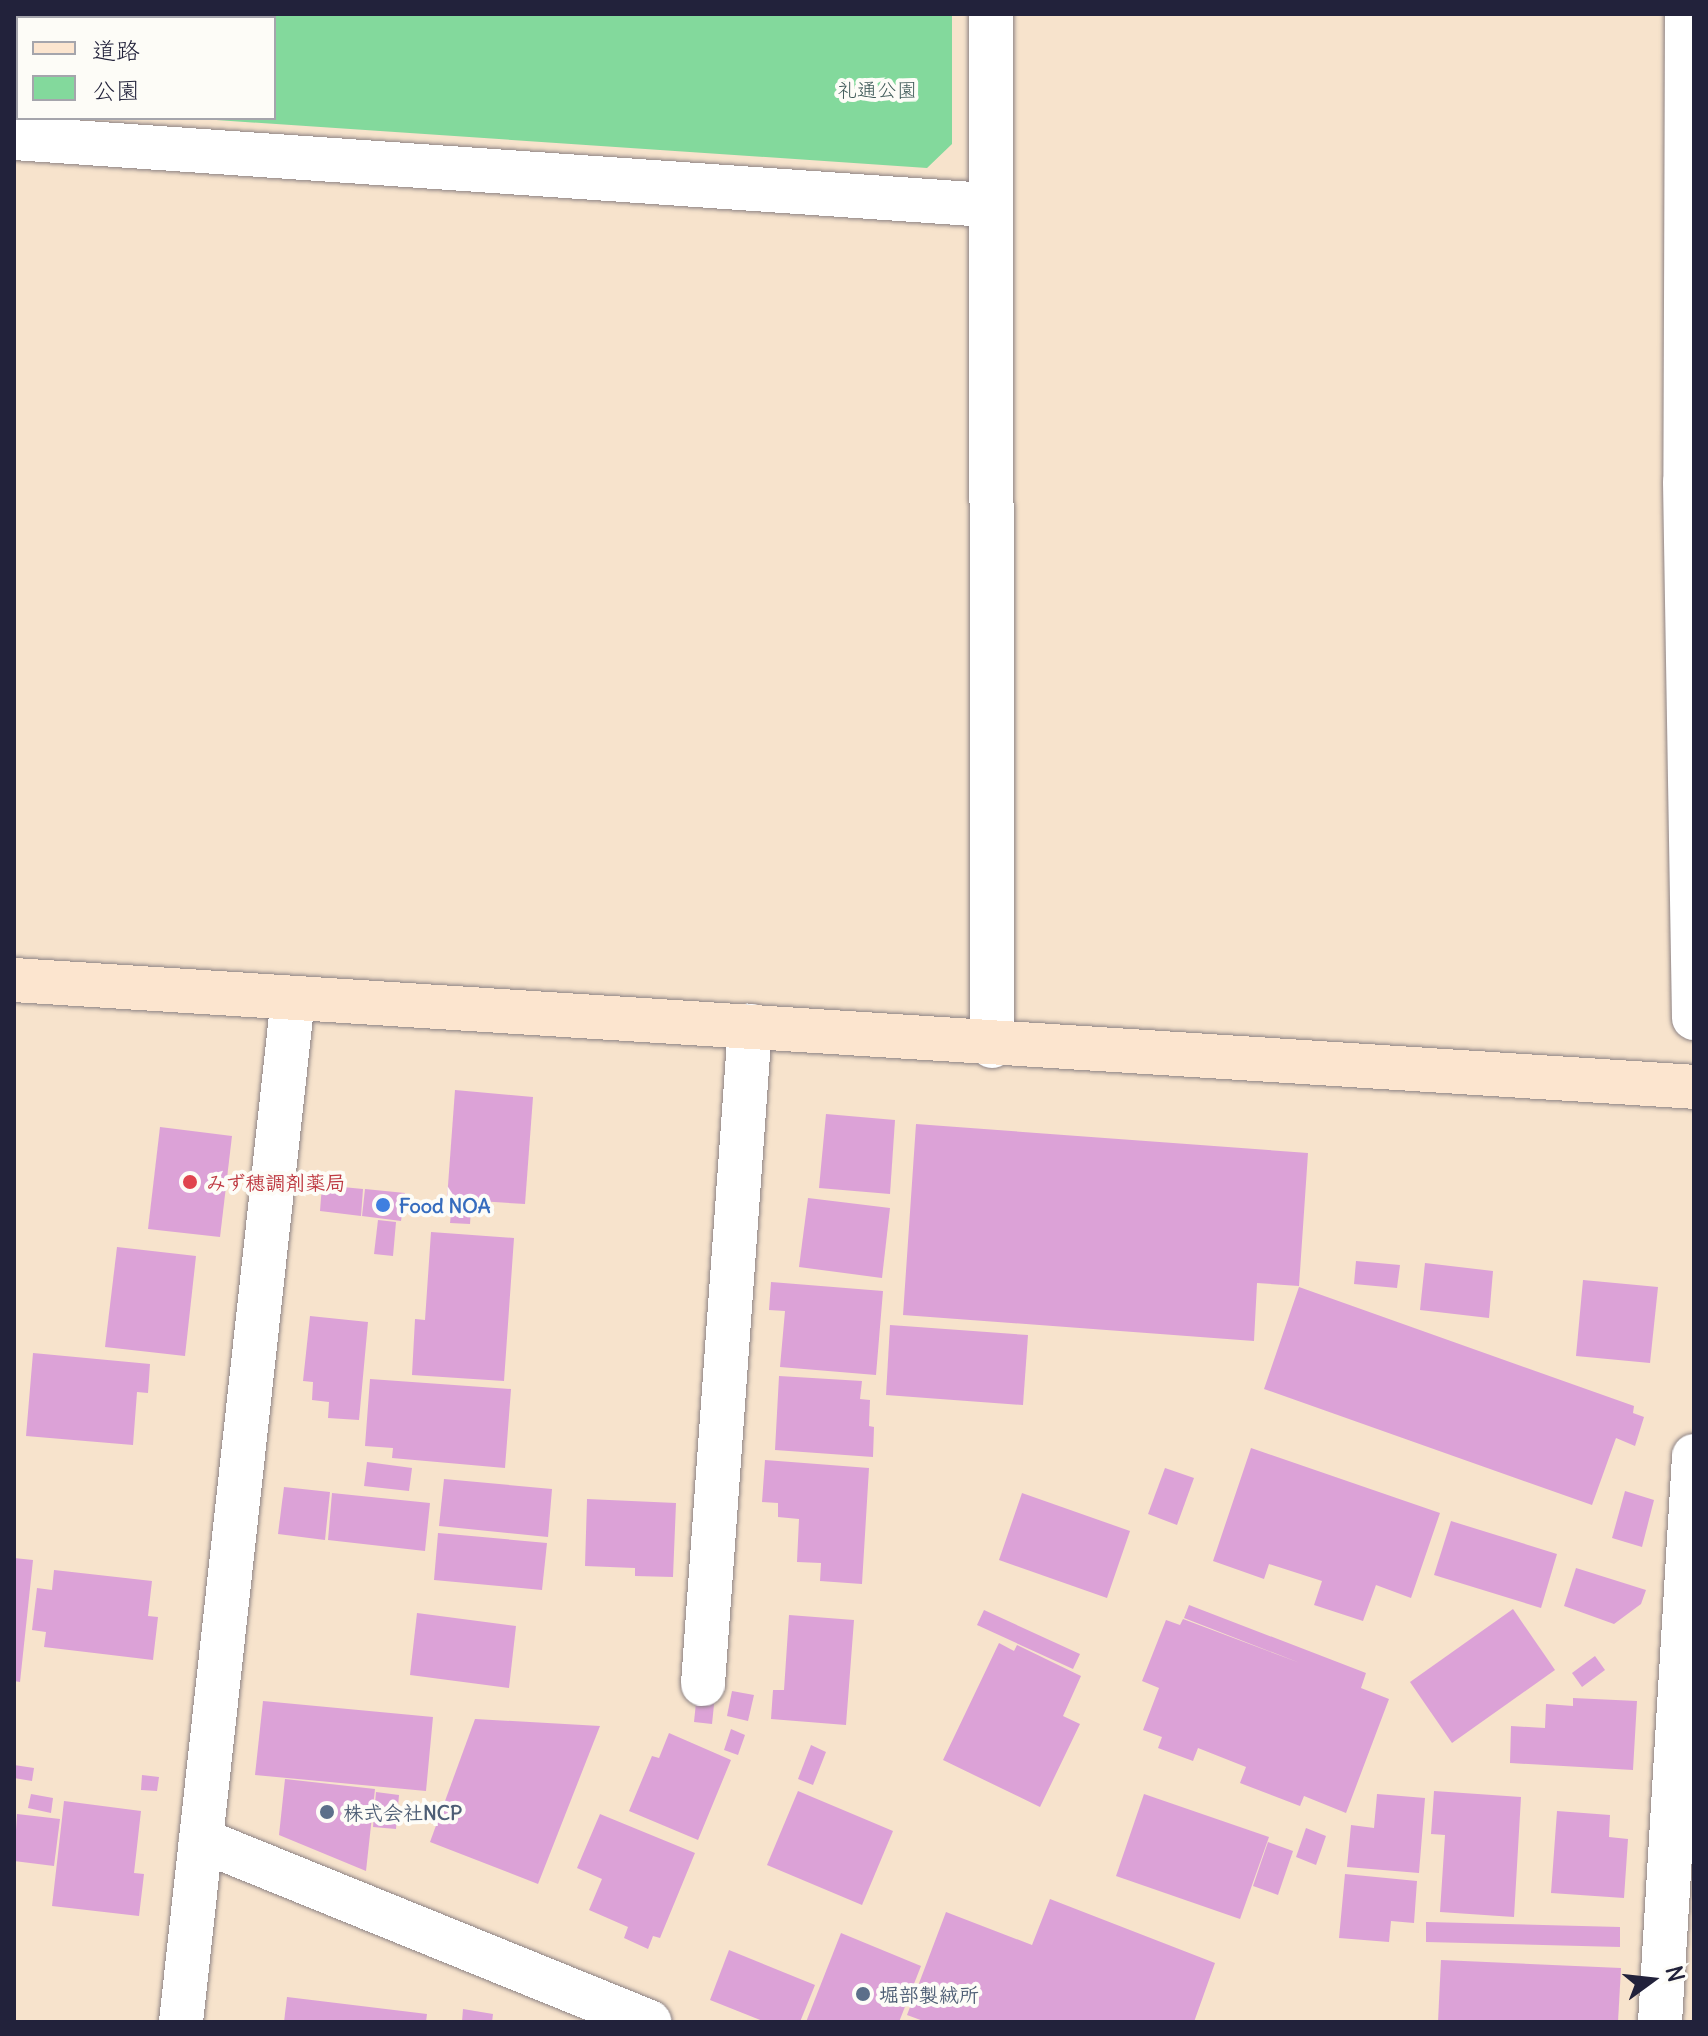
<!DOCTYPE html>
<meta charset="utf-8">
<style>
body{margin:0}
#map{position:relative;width:1708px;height:2036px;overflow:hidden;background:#f7e3cc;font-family:Delius,"Klee One",sans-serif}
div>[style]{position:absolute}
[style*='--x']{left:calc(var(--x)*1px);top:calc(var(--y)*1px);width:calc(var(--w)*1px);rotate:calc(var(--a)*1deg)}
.green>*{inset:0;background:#83d99c}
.building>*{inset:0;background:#dca2d7}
.roads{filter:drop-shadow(0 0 2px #8c8284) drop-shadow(0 0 2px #8c8284)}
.street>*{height:44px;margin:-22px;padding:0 22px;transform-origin:22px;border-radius:22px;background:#fff}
.secondary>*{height:44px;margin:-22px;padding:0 22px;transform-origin:22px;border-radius:22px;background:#fce5cf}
.dots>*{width:22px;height:22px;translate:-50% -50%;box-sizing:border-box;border:4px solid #fdfcf7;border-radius:50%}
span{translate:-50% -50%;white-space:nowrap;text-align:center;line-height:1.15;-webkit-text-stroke:8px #fdfcf7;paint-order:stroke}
.park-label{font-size:20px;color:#3f5958}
.health-label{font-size:20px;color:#be3a42;font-weight:700}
.left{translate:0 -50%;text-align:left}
.shop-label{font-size:20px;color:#366cbe;font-weight:700}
.service-label{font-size:20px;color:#4e5e75;font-weight:700}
.frame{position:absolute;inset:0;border:16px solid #22223b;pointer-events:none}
.legend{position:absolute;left:16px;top:16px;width:260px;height:104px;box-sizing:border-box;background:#fdfcf7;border:2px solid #a5a5ac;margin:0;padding:10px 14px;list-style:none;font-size:24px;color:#22223b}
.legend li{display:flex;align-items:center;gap:16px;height:40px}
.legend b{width:40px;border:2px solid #a5a5ac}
.north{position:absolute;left:1612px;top:1940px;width:80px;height:80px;-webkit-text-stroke:6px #fdfcf7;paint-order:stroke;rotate:75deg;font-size:22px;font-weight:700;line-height:32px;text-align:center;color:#22223b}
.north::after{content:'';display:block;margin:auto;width:28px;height:36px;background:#22223b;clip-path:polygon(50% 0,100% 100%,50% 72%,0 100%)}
</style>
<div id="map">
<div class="green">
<i style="clip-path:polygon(14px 14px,952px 14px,952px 144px,927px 168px,187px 118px,274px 118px,274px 18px,18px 18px,18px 107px,14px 106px)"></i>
</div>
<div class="building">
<i style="clip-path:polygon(455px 1090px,533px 1097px,525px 1204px,447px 1199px)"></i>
<i style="clip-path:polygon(826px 1114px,895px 1120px,890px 1194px,819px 1188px)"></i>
<i style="clip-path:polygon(916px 1124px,1308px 1153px,1299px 1286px,1257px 1283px,1254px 1341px,903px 1315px)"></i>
<i style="clip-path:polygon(160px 1127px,232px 1136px,220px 1237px,148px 1229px)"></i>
<i style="clip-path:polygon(322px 1185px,363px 1189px,361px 1216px,320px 1211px)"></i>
<i style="clip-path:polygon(365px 1189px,405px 1193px,401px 1221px,362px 1216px)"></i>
<i style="clip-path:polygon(808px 1198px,890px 1208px,882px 1278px,799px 1267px)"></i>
<i style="clip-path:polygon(452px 1205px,471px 1207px,470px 1224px,450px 1223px)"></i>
<i style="clip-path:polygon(378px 1220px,396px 1222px,393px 1256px,374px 1254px)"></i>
<i style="clip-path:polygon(431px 1232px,514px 1238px,504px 1381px,412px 1375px,415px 1319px,425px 1320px)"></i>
<i style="clip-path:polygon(117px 1247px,196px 1256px,185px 1356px,105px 1347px)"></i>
<i style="clip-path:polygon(1356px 1261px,1400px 1265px,1397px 1288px,1354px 1284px)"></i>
<i style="clip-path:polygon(1425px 1263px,1493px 1271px,1489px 1318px,1420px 1310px)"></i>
<i style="clip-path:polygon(1583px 1280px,1658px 1287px,1650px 1363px,1576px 1356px)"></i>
<i style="clip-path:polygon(771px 1282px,883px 1291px,876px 1375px,780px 1367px,785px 1311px,769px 1310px)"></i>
<i style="clip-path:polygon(1299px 1287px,1634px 1406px,1633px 1413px,1644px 1417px,1635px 1446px,1616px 1438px,1592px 1505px,1264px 1389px)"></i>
<i style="clip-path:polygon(310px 1316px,368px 1322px,359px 1420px,328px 1418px,329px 1402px,312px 1400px,313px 1382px,303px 1381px)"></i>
<i style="clip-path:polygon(890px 1325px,1028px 1335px,1023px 1405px,886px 1395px)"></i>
<i style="clip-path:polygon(33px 1353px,150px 1364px,148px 1393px,137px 1392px,133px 1445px,26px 1436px)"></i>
<i style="clip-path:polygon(779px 1376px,862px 1381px,860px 1399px,870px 1400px,869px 1426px,874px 1427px,873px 1457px,775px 1450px)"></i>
<i style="clip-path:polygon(370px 1379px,511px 1389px,505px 1468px,392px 1458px,393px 1448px,365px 1446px)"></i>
<i style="clip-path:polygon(1251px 1448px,1440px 1513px,1411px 1598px,1376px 1585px,1363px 1621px,1314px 1605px,1322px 1581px,1269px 1564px,1264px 1579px,1213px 1561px)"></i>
<i style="clip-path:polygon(765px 1460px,869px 1468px,862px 1584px,820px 1581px,821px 1563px,797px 1562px,799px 1519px,778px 1517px,778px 1503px,762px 1502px)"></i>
<i style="clip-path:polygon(367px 1462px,412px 1468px,409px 1491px,364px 1486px)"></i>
<i style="clip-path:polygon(1165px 1468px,1194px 1478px,1177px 1525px,1148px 1514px)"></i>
<i style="clip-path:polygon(444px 1479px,552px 1489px,548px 1537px,439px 1526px)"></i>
<i style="clip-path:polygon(284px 1487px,330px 1492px,325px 1540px,278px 1534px)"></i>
<i style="clip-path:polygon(1625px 1491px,1654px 1500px,1642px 1547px,1612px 1538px)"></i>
<i style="clip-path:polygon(332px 1493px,430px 1503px,425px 1551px,328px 1540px)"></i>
<i style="clip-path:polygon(1022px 1493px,1130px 1531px,1107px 1598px,999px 1560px)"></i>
<i style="clip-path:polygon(587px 1499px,676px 1503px,673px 1577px,635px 1576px,635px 1568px,585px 1566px)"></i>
<i style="clip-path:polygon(1451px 1521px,1557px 1554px,1541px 1608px,1434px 1575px)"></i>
<i style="clip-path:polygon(438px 1533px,547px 1543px,542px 1590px,434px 1580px)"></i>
<i style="clip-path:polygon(14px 1558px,33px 1560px,20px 1682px,14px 1681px)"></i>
<i style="clip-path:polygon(1576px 1568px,1646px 1590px,1641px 1604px,1614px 1624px,1564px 1606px)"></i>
<i style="clip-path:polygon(54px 1570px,152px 1581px,148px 1616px,158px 1617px,153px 1660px,44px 1647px,46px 1632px,32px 1630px,37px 1588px,52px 1590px)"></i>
<i style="clip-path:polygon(1189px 1605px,1366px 1673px,1361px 1688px,1389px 1699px,1346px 1813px,1304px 1796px,1300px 1806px,1240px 1783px,1246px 1767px,1198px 1748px,1193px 1761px,1158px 1748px,1162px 1737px,1143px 1730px,1159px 1688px,1142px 1681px,1166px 1620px,1180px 1625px,1183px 1619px,1300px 1663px,1184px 1618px)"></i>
<i style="clip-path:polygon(1513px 1609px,1555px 1670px,1452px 1743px,1410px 1682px)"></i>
<i style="clip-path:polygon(984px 1610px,1080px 1654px,1073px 1669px,977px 1625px)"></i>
<i style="clip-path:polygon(417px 1613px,516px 1626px,509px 1688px,410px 1675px)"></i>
<i style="clip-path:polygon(789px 1615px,854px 1620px,846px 1725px,771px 1719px,773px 1690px,784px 1690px)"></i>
<i style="clip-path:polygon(999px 1643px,1014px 1651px,1017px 1645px,1081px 1676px,1063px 1716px,1080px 1724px,1040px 1807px,943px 1760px)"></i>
<i style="clip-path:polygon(1595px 1656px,1605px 1670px,1582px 1687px,1572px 1673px)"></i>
<i style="clip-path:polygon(732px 1691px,754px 1695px,748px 1721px,727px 1716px)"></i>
<i style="clip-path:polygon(697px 1693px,715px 1695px,712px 1724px,694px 1722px)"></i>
<i style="clip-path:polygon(1573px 1698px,1637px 1701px,1633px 1770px,1510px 1763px,1511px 1726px,1545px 1728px,1546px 1704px,1573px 1706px)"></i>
<i style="clip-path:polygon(263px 1701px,433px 1717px,426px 1791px,255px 1775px)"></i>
<i style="clip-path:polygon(475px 1719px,600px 1726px,538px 1884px,430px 1842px)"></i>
<i style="clip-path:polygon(731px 1729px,745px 1735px,738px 1755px,724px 1750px)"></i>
<i style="clip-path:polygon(669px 1733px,731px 1760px,698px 1840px,629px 1811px,652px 1756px,659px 1758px)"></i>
<i style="clip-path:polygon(811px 1745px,826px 1752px,813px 1785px,798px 1779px)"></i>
<i style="clip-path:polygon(14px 1765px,34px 1768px,32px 1781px,14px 1778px)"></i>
<i style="clip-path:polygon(142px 1775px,159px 1777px,157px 1791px,141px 1790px)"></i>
<i style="clip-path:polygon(285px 1779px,375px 1789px,366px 1871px,279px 1835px)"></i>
<i style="clip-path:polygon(798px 1791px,893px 1831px,862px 1905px,767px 1865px)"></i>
<i style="clip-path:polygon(1434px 1791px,1521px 1797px,1514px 1917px,1440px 1912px,1445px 1835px,1431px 1834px)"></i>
<i style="clip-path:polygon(376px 1792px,399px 1795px,396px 1829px,373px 1827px)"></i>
<i style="clip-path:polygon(31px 1794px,53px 1798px,51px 1813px,28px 1808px)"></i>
<i style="clip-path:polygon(1144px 1794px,1269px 1837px,1240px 1919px,1116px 1876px)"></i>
<i style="clip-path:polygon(1377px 1794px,1425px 1798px,1419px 1873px,1347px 1867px,1351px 1825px,1374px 1828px)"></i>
<i style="clip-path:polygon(64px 1801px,141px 1811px,134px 1873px,144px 1874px,139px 1916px,52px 1906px)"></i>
<i style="clip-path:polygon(1557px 1811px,1610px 1815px,1609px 1837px,1628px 1839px,1624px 1898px,1551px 1893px)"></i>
<i style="clip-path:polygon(17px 1814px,60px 1819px,54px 1866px,14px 1861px)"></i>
<i style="clip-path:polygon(600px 1814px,695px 1853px,660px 1938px,653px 1936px,648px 1949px,624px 1938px,628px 1927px,589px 1910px,602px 1879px,577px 1868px)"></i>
<i style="clip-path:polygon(1306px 1828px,1326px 1836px,1316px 1865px,1296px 1857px)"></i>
<i style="clip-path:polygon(1268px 1842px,1293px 1851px,1278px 1895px,1253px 1886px)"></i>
<i style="clip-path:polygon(1345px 1874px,1417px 1881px,1414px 1923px,1391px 1921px,1389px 1942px,1339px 1938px)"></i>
<i style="clip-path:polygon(1050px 1899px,1215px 1963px,1194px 2022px,926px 2022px,907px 2015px,946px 1912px,1032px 1945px)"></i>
<i style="clip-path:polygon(1426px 1922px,1620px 1927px,1620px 1947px,1426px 1942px)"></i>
<i style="clip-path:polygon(841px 1933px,921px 1966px,899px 2022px,806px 2022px)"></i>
<i style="clip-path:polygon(729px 1950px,815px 1985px,800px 2022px,765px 2022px,710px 2000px)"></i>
<i style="clip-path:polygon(1441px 1960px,1621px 1968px,1618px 2022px,1438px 2022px)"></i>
<i style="clip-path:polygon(287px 1997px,427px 2014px,426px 2022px,284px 2022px)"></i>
<i style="clip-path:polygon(463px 2009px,493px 2014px,492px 2022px,462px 2022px)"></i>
</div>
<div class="roads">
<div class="street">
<i style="--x:991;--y:14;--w:1032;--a:89.94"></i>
<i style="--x:1687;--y:14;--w:468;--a:90.2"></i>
<i style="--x:1685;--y:482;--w:536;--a:89.04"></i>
<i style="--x:14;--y:138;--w:975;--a:3.94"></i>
<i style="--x:703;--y:1684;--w:660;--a:-85.91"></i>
<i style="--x:201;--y:1840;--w:484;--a:22.1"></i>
<i style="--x:181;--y:2022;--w:1030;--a:-83.76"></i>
<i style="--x:1660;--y:2022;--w:567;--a:-86.56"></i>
</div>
<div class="secondary">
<i style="--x:14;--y:980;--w:1683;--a:3.64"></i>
</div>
</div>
<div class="dots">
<i style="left:190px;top:1182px;background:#e0444e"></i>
<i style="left:383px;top:1205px;background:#3f7fe0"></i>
<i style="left:327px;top:1812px;background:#5c6f8a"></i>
<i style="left:863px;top:1994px;background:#5c6f8a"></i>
</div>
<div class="park-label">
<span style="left:877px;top:89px">礼通公園</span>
</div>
<div class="health-label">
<span class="left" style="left:206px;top:1182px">みず穂調剤薬局</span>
</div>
<div class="shop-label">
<span class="left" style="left:399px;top:1205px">Food NOA</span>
</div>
<div class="service-label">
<span class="left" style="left:343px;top:1812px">株式会社NCP</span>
<span class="left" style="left:879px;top:1994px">堀部製絨所</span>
</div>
<div class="frame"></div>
<ul class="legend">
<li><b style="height:10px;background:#fce5cf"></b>道路</li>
<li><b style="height:22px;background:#83d99c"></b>公園</li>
</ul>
<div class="north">N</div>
</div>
